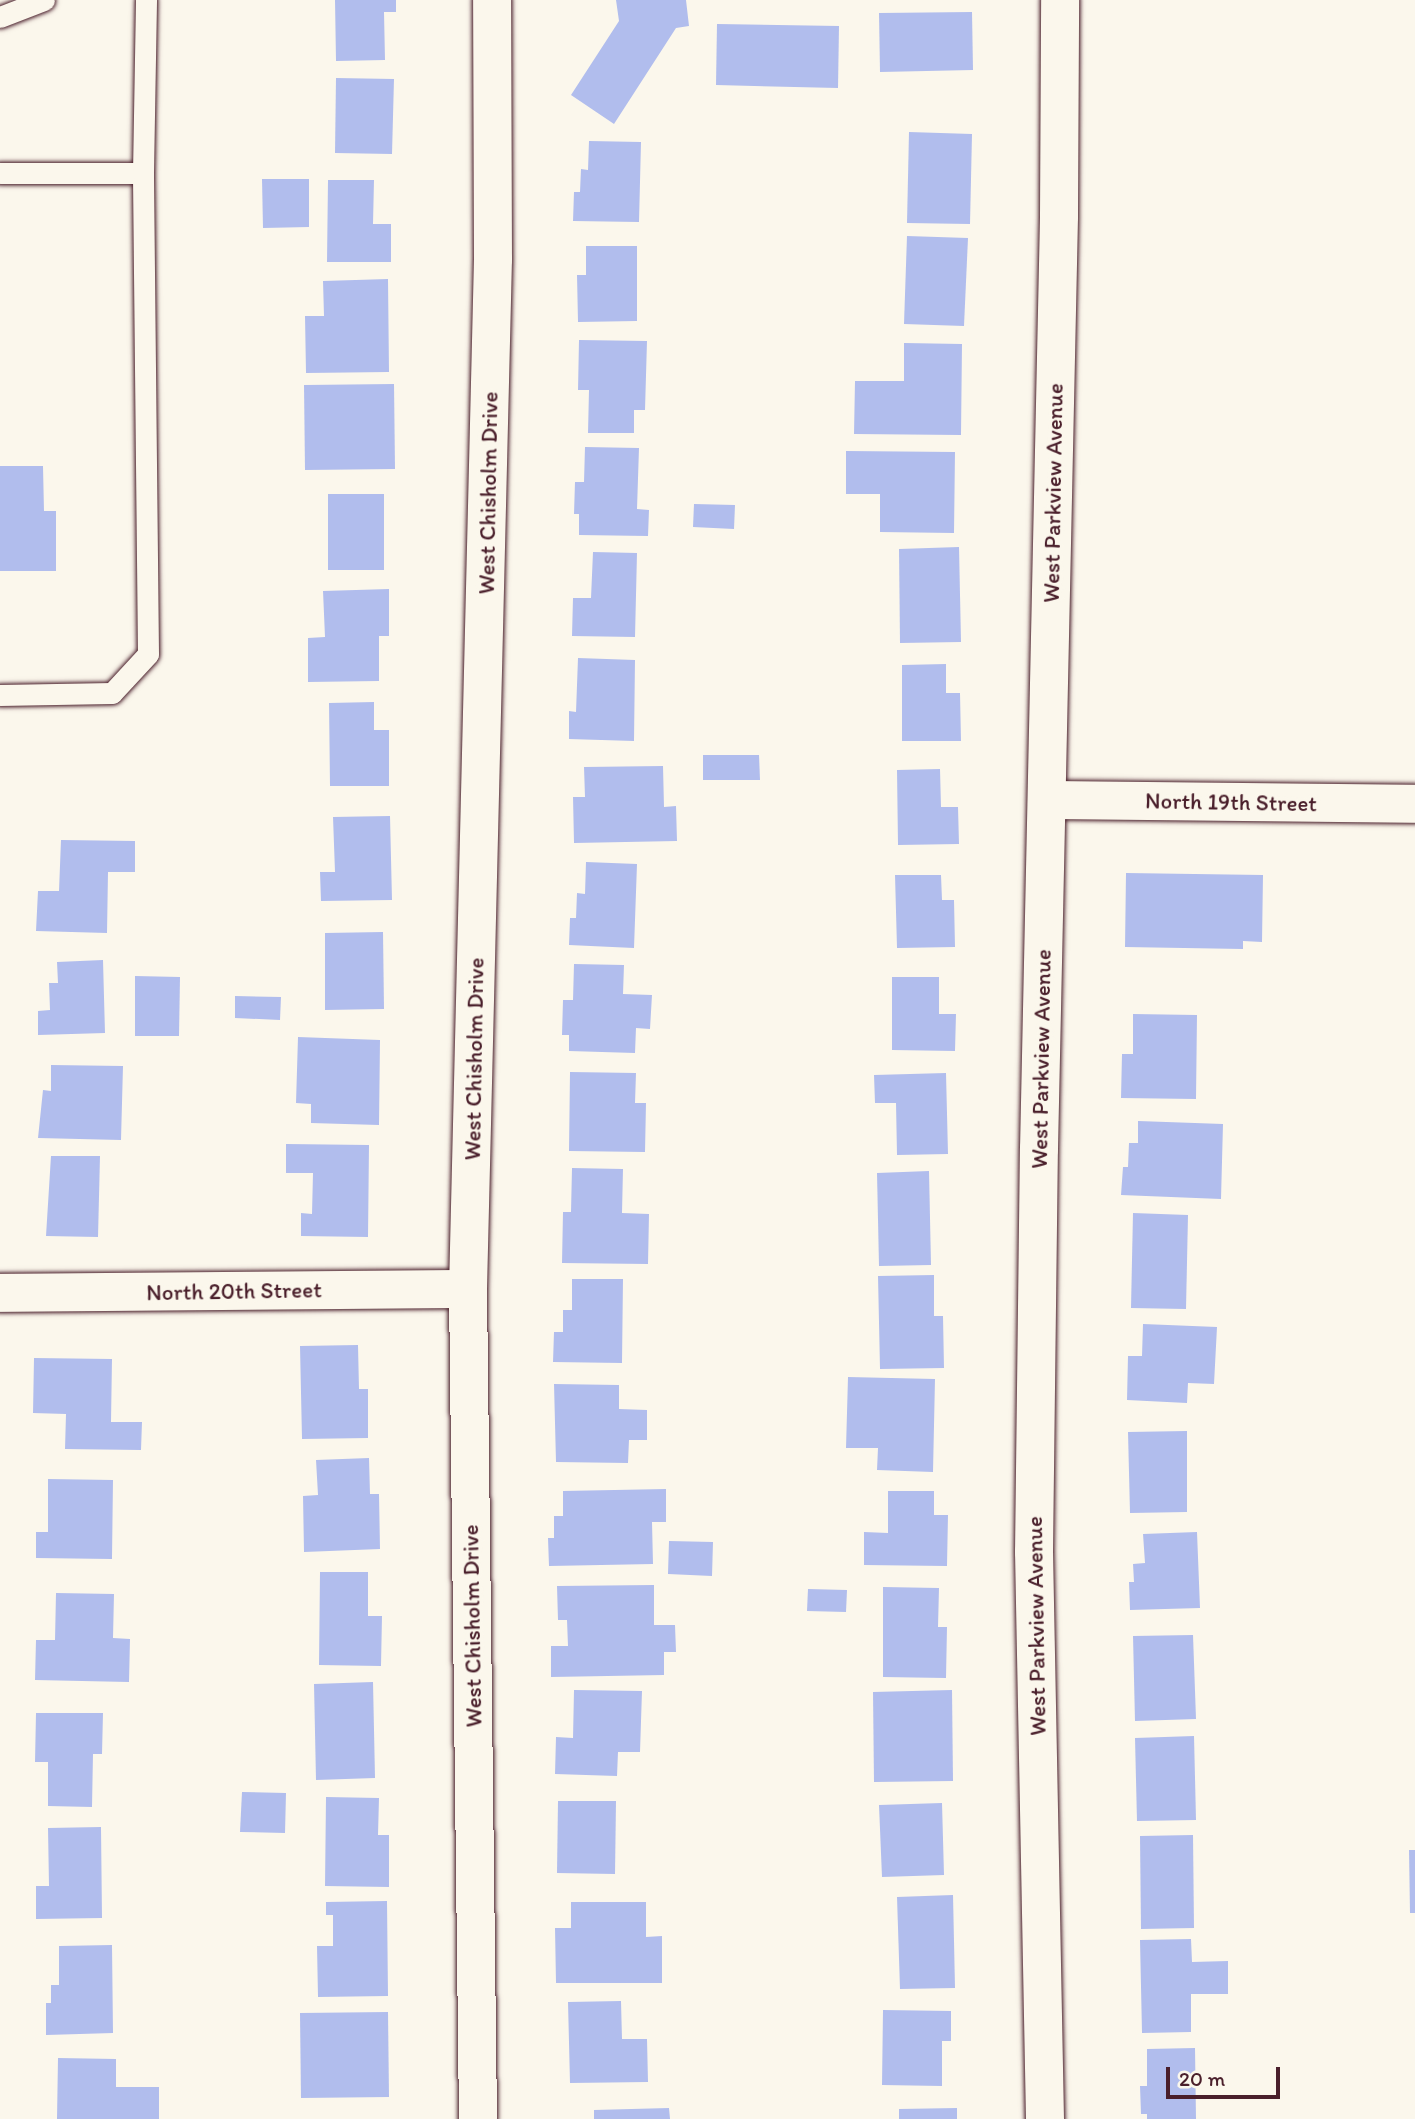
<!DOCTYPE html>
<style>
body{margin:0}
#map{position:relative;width:1415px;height:2119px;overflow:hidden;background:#fbf7ec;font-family:Itim,sans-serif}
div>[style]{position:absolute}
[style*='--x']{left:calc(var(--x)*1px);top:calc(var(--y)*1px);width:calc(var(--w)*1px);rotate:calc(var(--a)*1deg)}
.building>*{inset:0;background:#b1bded}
.roads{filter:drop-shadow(0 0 2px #4a1f2b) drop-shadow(0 0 2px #4a1f2b)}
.lane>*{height:21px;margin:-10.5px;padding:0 10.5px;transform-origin:10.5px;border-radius:10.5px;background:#fbf7ec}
.street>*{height:38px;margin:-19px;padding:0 19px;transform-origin:19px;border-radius:19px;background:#fbf7ec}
span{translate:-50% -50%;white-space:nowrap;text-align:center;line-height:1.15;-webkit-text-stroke:7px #fbf7ec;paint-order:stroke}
.street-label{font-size:23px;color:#4a1f2b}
.scale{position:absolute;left:1166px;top:2067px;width:114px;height:32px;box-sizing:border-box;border:4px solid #4a1f2b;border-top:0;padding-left:9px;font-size:21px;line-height:24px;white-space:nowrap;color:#4a1f2b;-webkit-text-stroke:5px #fbf7ec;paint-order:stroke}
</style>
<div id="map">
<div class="building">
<i style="clip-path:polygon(335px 0,396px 0,396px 12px,384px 12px,385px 60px,336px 61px)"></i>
<i style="clip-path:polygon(616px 0,686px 0,689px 26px,676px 28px,614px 124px,571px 95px,619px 21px)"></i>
<i style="clip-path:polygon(972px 12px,973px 70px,880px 72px,879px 13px)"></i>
<i style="clip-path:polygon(717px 24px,839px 26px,838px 88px,716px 85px)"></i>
<i style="clip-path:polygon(336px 78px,394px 79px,392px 154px,335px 153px)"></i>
<i style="clip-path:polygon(909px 132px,972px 134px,970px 224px,907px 223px)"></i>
<i style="clip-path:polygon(589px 141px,641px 142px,639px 222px,573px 221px,574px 192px,580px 192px,581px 169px,588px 170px)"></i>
<i style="clip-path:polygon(262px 179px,309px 179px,309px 227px,263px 228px)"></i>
<i style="clip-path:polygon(328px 180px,374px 180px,373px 224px,391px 224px,391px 262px,327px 262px)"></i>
<i style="clip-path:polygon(907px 236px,968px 238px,964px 326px,904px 324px)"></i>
<i style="clip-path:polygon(586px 246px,637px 246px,637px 321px,578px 322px,577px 275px,586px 275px)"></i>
<i style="clip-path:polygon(388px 279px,389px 372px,306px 373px,305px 316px,324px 316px,323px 281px)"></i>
<i style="clip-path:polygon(579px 340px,647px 341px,645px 410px,634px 410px,634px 433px,588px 433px,589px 390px,578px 390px)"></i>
<i style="clip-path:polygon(904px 343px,962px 344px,961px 435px,854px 434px,855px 381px,904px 381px)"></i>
<i style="clip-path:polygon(394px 384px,395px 469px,305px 470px,304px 385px)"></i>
<i style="clip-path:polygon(585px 447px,639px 448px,637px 509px,649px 510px,648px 536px,579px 535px,579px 514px,574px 514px,575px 482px,584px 482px)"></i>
<i style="clip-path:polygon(846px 451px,955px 452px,954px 533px,880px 532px,880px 494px,846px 494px)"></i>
<i style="clip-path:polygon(0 466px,43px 466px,44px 511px,56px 511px,56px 571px,0 571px)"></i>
<i style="clip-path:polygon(328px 494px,384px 494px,384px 570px,328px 570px)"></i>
<i style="clip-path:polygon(694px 504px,735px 505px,734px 529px,693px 527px)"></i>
<i style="clip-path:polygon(959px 547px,961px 642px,900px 643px,899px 549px)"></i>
<i style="clip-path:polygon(593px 552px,637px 553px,635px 637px,572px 636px,573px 598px,591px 598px)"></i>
<i style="clip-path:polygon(389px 589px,389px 636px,379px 636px,379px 681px,308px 682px,308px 638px,325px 637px,323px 591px)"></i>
<i style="clip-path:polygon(578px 658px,635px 660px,634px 741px,569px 739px,569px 711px,576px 712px)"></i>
<i style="clip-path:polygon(946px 664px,946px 693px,960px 693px,961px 741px,902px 741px,902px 665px)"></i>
<i style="clip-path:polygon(374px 702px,374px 730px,389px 730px,389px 786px,330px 786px,329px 703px)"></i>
<i style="clip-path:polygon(703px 755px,759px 755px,760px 780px,703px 780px)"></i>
<i style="clip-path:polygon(663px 766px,664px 807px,676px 806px,677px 841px,574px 843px,573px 797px,585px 797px,584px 767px)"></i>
<i style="clip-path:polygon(940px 769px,941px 807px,958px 807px,959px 844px,898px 845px,897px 770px)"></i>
<i style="clip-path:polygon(390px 816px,392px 900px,321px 901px,320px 872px,335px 872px,333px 817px)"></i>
<i style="clip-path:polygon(61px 840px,135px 841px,135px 872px,108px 872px,107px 933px,36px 931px,38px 891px,59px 891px)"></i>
<i style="clip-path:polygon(586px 862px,637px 864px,634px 948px,569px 945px,570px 918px,576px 918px,577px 893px,585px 894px)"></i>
<i style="clip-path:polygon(1126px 873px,1263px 875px,1262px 942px,1243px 941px,1243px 949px,1125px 947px)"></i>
<i style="clip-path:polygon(895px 875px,941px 875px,942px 900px,954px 900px,955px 947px,897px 948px)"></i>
<i style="clip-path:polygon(383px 932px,384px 1009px,325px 1010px,325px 933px)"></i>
<i style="clip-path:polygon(103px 960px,105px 1033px,38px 1035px,38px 1011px,50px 1010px,49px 983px,58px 983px,57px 962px)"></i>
<i style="clip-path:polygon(574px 964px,624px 965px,623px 994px,652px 995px,650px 1029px,636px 1028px,635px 1053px,569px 1051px,569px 1035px,562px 1035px,563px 1000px,573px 1000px)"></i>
<i style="clip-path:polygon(135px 976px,180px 977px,179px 1036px,135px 1036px)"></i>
<i style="clip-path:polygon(892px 977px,939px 977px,939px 1014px,956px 1014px,955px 1051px,892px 1050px)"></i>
<i style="clip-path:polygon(235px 996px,281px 997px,280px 1020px,235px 1018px)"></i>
<i style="clip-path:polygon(1133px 1014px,1197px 1015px,1196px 1099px,1121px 1098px,1122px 1054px,1133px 1054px)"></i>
<i style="clip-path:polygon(298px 1037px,380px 1040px,379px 1125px,311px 1123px,311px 1104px,296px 1103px)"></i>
<i style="clip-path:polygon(51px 1065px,123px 1066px,121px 1140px,38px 1138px,43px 1090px,51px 1091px)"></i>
<i style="clip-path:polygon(570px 1072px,636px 1073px,635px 1103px,646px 1103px,645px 1152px,569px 1151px)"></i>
<i style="clip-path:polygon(946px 1073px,948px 1154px,897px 1155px,896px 1103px,875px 1103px,874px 1075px)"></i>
<i style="clip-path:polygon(1138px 1121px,1223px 1124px,1221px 1199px,1121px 1195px,1123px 1167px,1128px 1167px,1129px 1143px,1138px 1143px)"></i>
<i style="clip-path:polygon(286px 1144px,369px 1145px,368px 1237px,301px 1236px,301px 1213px,312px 1214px,313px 1173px,286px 1173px)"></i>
<i style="clip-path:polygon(51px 1156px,100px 1156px,98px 1237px,46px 1236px)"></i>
<i style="clip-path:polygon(572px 1168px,623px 1169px,622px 1213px,649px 1214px,648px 1264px,562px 1263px,563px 1212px,571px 1212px)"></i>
<i style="clip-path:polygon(929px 1171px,931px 1265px,879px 1266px,877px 1173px)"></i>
<i style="clip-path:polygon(1133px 1213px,1188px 1215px,1186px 1309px,1131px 1308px)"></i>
<i style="clip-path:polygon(934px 1275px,934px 1316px,943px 1316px,944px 1368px,880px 1369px,878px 1276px)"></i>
<i style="clip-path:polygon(572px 1279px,623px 1279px,622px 1363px,553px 1362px,554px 1332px,563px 1332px,563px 1310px,572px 1310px)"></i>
<i style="clip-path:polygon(1143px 1324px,1217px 1327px,1214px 1384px,1188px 1383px,1187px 1403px,1127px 1400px,1128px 1356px,1142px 1356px)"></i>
<i style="clip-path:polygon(358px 1345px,359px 1389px,368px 1389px,368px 1438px,302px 1439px,300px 1346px)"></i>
<i style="clip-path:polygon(34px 1358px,112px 1359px,111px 1422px,142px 1422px,141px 1450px,65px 1449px,66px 1414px,33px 1413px)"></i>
<i style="clip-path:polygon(848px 1377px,935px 1379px,933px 1472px,877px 1470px,878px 1448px,846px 1448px)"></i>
<i style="clip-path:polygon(554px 1384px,619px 1385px,619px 1409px,647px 1410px,647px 1440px,629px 1440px,628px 1463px,556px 1462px)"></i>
<i style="clip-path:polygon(1187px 1431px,1187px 1512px,1130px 1513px,1128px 1432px)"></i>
<i style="clip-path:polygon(369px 1458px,370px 1494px,379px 1494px,380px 1549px,304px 1552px,303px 1496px,318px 1495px,316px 1460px)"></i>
<i style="clip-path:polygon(48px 1479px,113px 1480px,112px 1559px,36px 1558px,36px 1532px,48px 1532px)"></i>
<i style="clip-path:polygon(666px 1489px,666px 1522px,652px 1522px,653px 1564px,549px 1566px,548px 1538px,554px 1538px,554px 1516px,563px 1516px,563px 1491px)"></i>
<i style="clip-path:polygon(888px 1491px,934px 1491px,934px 1515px,948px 1515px,947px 1566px,864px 1565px,864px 1532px,888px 1533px)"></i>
<i style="clip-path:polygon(1197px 1532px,1200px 1608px,1130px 1610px,1129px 1582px,1134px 1582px,1133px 1564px,1145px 1563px,1143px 1534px)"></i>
<i style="clip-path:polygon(669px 1541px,713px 1542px,712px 1576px,668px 1574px)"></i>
<i style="clip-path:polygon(320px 1572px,368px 1572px,368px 1616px,382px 1616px,381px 1666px,319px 1665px)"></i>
<i style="clip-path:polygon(654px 1585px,654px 1625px,675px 1625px,676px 1652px,664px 1652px,664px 1675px,551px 1677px,551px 1646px,568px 1646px,567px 1620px,558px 1620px,557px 1586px)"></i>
<i style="clip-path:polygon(883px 1587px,939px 1588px,938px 1627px,947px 1627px,946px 1678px,883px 1677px)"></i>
<i style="clip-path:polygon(808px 1589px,847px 1590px,846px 1612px,807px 1611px)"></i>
<i style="clip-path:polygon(56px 1593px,114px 1594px,113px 1638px,130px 1639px,129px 1682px,35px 1680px,36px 1640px,55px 1640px)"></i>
<i style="clip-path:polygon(1193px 1635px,1196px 1719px,1135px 1721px,1133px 1636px)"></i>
<i style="clip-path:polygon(373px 1682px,375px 1778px,316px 1780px,314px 1684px)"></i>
<i style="clip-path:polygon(574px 1690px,642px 1691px,640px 1752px,618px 1752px,617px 1776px,555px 1774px,556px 1737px,573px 1738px)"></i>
<i style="clip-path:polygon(952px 1690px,953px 1781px,874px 1782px,873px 1692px)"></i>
<i style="clip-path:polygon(36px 1713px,103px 1713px,102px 1754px,93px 1754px,92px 1807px,48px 1806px,48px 1762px,35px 1762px)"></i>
<i style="clip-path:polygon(1194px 1736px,1196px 1820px,1137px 1821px,1135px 1738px)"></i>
<i style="clip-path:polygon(242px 1792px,286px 1793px,285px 1833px,240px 1832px)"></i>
<i style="clip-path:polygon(326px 1797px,379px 1798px,378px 1835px,389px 1835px,389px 1887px,325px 1886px)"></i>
<i style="clip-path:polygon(558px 1801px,616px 1801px,615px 1874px,557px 1873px)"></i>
<i style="clip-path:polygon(942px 1803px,944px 1875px,882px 1877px,879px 1805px)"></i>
<i style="clip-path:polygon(101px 1827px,102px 1918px,36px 1919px,36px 1886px,49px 1886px,48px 1828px)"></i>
<i style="clip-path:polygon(1193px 1835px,1194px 1928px,1141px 1929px,1140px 1836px)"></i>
<i style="clip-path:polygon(1409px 1850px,1415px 1850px,1415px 1913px,1410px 1913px)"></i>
<i style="clip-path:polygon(953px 1895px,955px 1988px,900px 1989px,897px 1897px)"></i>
<i style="clip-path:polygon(387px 1901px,388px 1996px,318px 1997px,317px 1946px,333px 1946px,333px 1915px,326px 1915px,326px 1902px)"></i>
<i style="clip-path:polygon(571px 1902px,646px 1902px,646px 1937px,662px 1936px,662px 1983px,556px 1983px,555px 1928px,571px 1928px)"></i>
<i style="clip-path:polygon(1191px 1939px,1192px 1962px,1228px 1961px,1228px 1994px,1191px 1994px,1191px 2032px,1142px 2033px,1140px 1940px)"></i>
<i style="clip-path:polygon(112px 1945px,113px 2033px,46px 2035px,46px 2003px,51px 2003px,51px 1985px,59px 1985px,59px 1946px)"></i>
<i style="clip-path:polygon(621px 2001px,622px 2039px,647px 2039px,648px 2082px,570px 2083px,568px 2002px)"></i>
<i style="clip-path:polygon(883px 2010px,951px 2011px,951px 2041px,942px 2041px,942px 2086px,882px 2085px)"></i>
<i style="clip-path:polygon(388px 2012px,389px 2097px,301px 2098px,300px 2013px)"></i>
<i style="clip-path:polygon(1195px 2048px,1196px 2119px,1147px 2119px,1147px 2114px,1141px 2114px,1140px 2086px,1147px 2086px,1147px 2049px)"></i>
<i style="clip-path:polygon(58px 2058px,116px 2059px,116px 2087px,159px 2087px,159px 2119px,57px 2119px)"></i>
<i style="clip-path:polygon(669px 2108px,670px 2119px,594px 2119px,594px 2110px)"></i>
<i style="clip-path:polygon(957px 2108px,957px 2119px,899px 2119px,899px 2109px)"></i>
</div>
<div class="roads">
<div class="lane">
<i style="--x:0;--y:17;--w:47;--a:-21.1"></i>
<i style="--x:0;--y:173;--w:143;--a:0"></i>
<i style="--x:0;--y:695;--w:112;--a:-1"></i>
<i style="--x:112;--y:693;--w:53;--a:-47.3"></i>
<i style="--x:148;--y:654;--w:481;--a:-90.6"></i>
<i style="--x:143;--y:173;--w:173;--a:-89"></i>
</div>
<div class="street">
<i style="--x:1047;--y:800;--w:368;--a:0.6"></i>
<i style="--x:0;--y:1293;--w:468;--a:-0.5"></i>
<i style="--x:478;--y:2119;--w:830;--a:-90.69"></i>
<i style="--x:468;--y:1289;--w:1030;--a:-88.61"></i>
<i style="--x:493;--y:259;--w:259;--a:-90.2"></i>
<i style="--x:1045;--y:2119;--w:567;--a:-91.11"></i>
<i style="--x:1034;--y:1552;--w:403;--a:-89.3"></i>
<i style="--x:1039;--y:1149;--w:933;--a:-88.77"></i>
<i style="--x:1059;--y:216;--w:216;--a:-89.7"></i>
</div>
</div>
<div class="street-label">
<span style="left:488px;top:493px;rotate:-89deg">West Chisholm Drive</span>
<span style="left:1053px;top:493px;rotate:-89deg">West Parkview Avenue</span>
<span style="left:1231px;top:802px;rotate:1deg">North 19th Street</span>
<span style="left:474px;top:1059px;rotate:-89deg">West Chisholm Drive</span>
<span style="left:1041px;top:1059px;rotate:-89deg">West Parkview Avenue</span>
<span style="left:234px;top:1291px;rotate:-1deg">North 20th Street</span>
<span style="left:472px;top:1626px;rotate:-91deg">West Chisholm Drive</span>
<span style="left:1036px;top:1626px;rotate:-91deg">West Parkview Avenue</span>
</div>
<div class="scale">20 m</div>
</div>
